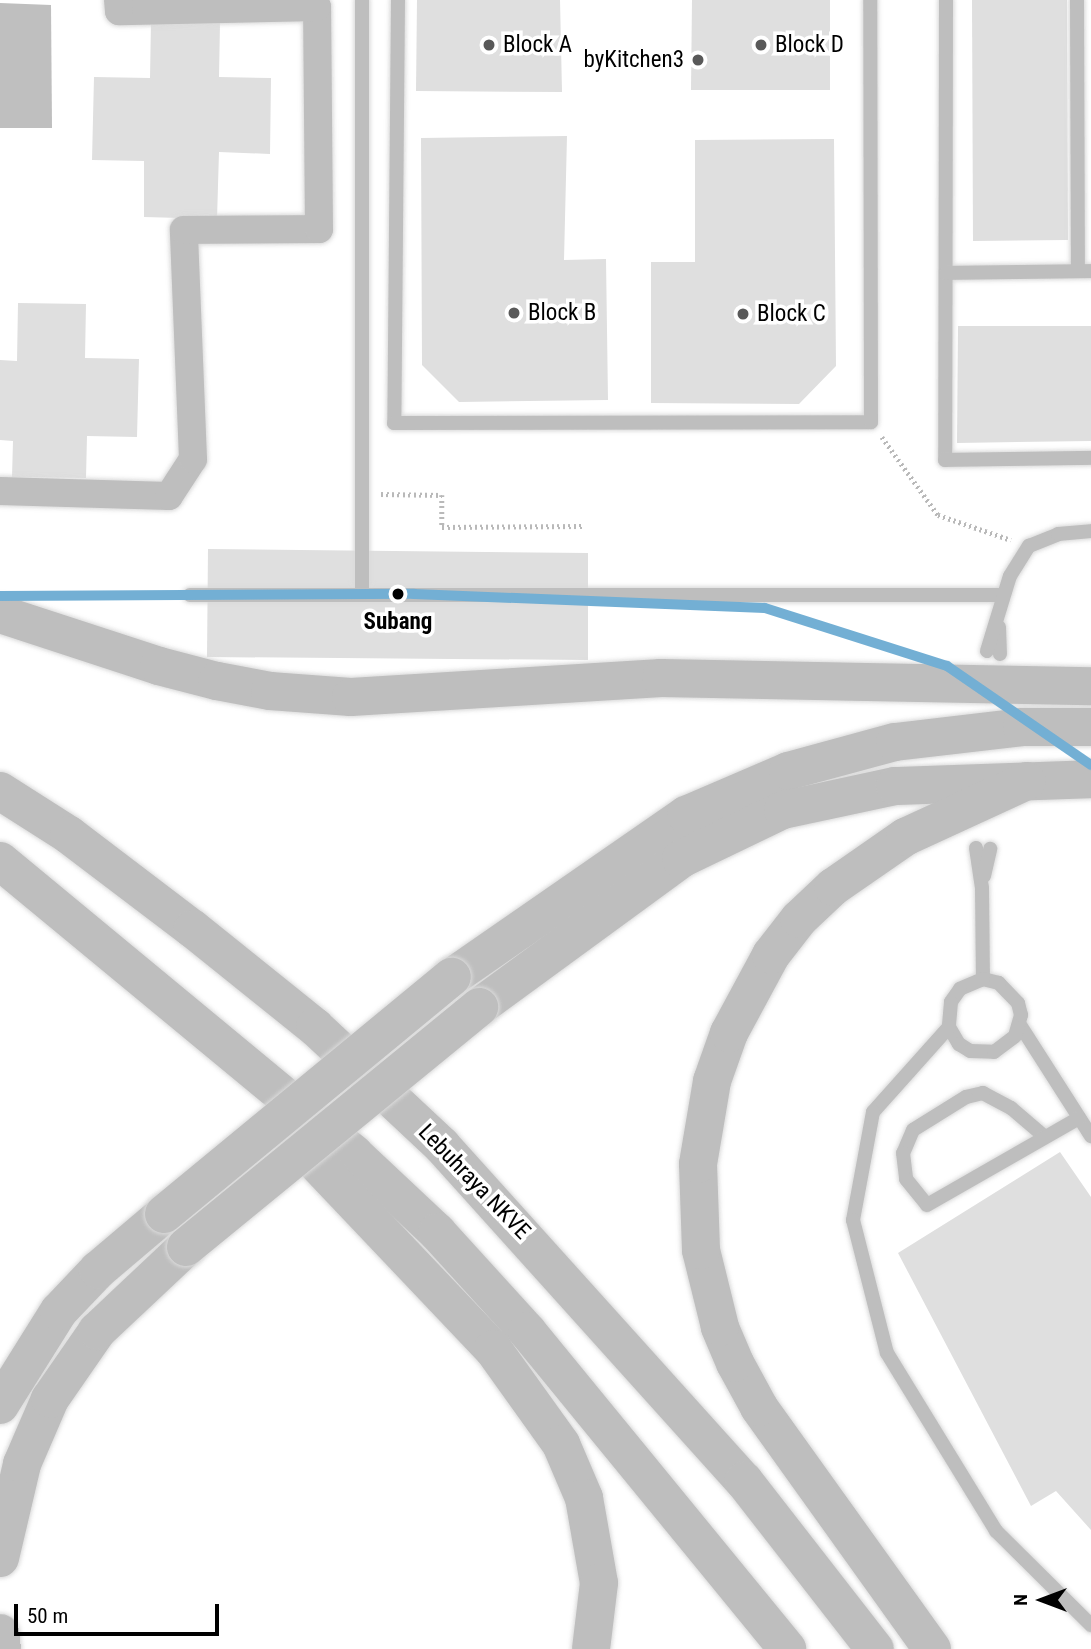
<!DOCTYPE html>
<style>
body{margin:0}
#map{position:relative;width:1091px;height:1649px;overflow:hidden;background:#fff;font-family:"Roboto Condensed",sans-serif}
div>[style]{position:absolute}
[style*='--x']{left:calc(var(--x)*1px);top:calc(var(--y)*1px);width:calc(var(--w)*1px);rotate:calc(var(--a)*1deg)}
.water>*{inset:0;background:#bfbfbf}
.building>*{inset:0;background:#dfdfdf}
.path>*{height:4.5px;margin-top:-2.25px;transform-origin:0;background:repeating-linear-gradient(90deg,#b9b9b9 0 2px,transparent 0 5.5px)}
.roads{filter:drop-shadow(0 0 2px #dbdbdb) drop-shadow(0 0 2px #dbdbdb)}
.service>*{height:14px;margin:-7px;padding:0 7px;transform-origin:7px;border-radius:7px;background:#bebebe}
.minor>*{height:28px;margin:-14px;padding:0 14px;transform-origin:14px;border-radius:14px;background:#bebebe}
.motorway>*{height:38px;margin:-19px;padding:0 19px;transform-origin:19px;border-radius:19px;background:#bebebe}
.bridges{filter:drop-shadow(0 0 2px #dbdbdb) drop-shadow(0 0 2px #dbdbdb)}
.motorway-bridge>*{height:38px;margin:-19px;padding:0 19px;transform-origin:19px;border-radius:19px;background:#bebebe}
.rail-1>*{height:10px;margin:-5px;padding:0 5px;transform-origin:5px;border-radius:5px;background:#73afd4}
.dots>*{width:19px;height:19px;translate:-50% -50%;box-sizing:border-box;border:4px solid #fff;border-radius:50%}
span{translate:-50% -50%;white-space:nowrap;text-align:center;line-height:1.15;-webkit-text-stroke:7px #fff;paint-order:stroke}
.poi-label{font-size:23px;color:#000}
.left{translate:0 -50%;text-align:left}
.right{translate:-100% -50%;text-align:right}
.stop-label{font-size:23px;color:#000;font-weight:700}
.street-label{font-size:23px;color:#000}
.north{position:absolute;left:1007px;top:1565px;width:70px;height:70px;-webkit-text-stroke:5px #fff;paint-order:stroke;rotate:270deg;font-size:19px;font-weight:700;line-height:28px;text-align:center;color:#000}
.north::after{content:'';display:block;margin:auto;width:24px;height:32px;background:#000;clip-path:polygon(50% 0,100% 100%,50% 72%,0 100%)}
.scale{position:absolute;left:14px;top:1604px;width:205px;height:32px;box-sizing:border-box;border:4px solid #000;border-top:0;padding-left:9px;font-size:21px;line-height:24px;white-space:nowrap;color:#000;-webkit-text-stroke:5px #fff;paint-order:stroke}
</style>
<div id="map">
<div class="water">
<i style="clip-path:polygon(0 3px,51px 5px,52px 128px,0 128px)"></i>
</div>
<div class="building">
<i style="clip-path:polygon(417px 0,560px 0,562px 92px,416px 91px)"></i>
<i style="clip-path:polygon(692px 0,830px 0,830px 90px,691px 90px)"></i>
<i style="clip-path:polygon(972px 0,1067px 0,1068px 240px,973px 241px)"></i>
<i style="clip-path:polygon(151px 21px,220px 23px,219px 77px,271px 78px,270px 154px,219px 152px,217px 219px,144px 217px,144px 161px,92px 160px,94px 77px,150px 78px)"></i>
<i style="clip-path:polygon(567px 136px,564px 260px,606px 259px,608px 400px,459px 402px,422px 365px,421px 138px)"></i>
<i style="clip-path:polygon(834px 139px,836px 366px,799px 404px,651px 403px,651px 262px,695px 262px,695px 140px)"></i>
<i style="clip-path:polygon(18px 303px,86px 304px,85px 358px,139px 359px,137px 437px,87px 436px,86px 478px,12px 477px,13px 441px,0 440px,0 360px,17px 361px)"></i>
<i style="clip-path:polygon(958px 326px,1091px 326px,1091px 441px,957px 443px)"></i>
<i style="clip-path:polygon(208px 549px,588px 553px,588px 660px,207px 657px)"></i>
<i style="clip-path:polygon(1060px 1152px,1091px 1197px,1091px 1530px,1056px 1491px,1031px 1506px,898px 1253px)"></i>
</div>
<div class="path">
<i style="--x:882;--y:437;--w:96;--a:54.3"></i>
<i style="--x:938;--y:515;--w:77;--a:18.9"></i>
<i style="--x:381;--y:494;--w:61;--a:0.9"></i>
<i style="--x:442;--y:495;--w:32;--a:90"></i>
<i style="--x:442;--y:527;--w:141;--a:-0.4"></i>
</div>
<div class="roads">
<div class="service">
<i style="--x:398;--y:0;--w:423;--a:90.5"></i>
<i style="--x:394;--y:423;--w:477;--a:-0.1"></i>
<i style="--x:871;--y:422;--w:422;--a:-90.1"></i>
<i style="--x:946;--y:0;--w:460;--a:90.1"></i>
<i style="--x:945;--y:460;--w:146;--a:-0.8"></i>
<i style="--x:1077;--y:0;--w:271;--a:89.8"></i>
<i style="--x:946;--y:273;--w:145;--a:-0.8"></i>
<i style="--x:190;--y:595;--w:813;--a:0"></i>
<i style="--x:362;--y:595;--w:595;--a:-90"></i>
<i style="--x:999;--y:627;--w:27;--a:88"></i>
<i style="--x:987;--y:651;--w:78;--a:-73"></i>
<i style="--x:1010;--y:576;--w:36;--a:-58"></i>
<i style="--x:1029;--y:546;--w:31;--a:-22"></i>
<i style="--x:1058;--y:534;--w:33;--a:-5"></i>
<i style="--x:976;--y:848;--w:40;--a:81.5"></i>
<i style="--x:982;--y:888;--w:91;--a:89.4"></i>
<i style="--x:984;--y:876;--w:28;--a:-77"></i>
<i style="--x:1020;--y:1025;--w:132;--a:57.4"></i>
<i style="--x:949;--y:1027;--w:20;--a:60"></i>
<i style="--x:959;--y:1044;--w:13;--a:32"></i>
<i style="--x:970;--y:1051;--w:24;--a:2"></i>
<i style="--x:994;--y:1052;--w:26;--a:-37"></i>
<i style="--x:1015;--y:1036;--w:22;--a:-74"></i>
<i style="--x:1021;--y:1015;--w:12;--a:-104"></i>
<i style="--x:1018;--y:1003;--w:28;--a:-134"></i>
<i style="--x:999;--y:983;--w:16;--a:-166"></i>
<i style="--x:983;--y:979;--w:25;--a:157"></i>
<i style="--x:960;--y:989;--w:16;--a:125"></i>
<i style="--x:951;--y:1002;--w:25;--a:95"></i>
<i style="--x:949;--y:1027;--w:114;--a:131.8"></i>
<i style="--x:873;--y:1112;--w:110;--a:100.5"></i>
<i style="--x:853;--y:1220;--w:137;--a:75.7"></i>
<i style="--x:887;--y:1353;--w:209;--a:58.5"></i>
<i style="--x:996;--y:1531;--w:134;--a:44.7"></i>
<i style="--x:1045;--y:1137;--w:45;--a:-139.5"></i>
<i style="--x:1011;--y:1108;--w:32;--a:-152"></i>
<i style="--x:983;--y:1093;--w:17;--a:167"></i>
<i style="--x:966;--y:1097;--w:62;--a:148.1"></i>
<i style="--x:913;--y:1130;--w:25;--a:113"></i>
<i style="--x:903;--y:1153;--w:26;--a:83"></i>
<i style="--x:906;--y:1179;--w:33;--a:51"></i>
<i style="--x:927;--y:1205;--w:175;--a:-29.8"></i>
</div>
<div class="minor">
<i style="--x:0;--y:491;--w:169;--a:1.7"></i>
<i style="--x:169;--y:496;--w:44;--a:-57"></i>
<i style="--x:193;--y:459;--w:229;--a:-92.3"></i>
<i style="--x:184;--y:230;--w:135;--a:-0.4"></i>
<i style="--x:319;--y:229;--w:222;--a:-90.5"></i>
<i style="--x:317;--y:7;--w:198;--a:178.8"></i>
<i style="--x:119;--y:11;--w:11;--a:-95"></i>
</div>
<div class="motorway">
<i style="--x:0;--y:614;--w:167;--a:18.1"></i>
<i style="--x:159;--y:666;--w:60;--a:14.5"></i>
<i style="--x:217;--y:681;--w:54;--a:10.7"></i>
<i style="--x:270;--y:691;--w:81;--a:4.2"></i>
<i style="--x:351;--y:697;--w:311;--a:-3.5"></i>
<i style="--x:661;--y:678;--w:430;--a:1.1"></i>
<i style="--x:0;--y:791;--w:82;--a:32.5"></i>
<i style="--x:69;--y:835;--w:156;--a:37.2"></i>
<i style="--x:193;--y:929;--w:156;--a:38.8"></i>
<i style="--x:315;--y:1027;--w:174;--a:43.1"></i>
<i style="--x:442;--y:1146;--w:451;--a:48"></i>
<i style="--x:744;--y:1481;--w:213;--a:52.1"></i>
<i style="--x:0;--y:861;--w:460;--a:39.6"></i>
<i style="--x:354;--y:1154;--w:114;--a:43.2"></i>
<i style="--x:437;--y:1232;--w:134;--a:47.7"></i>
<i style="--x:527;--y:1331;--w:411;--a:50.7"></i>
<i style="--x:452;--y:977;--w:285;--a:-34.7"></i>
<i style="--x:686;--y:815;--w:111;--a:-23.3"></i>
<i style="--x:788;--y:771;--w:111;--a:-15.2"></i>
<i style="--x:895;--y:742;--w:128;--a:-6.7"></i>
<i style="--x:1022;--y:727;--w:69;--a:0"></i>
<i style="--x:479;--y:1007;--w:250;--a:-36.2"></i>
<i style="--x:681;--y:859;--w:113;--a:-25.7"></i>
<i style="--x:783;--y:810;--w:115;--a:-12.1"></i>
<i style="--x:895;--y:786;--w:196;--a:-2"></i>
<i style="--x:282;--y:1127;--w:306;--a:46.5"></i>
<i style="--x:493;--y:1349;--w:117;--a:54.4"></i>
<i style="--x:561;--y:1444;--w:59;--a:66.9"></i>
<i style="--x:584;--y:1498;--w:86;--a:80"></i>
<i style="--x:599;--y:1583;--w:66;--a:96.9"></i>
<i style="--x:0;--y:1405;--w:111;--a:-57.9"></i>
<i style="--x:59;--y:1311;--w:57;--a:-46.4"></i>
<i style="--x:98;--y:1270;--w:87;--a:-40.3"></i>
<i style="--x:0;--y:1558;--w:97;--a:-76.8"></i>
<i style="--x:22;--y:1464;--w:71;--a:-66.7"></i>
<i style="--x:50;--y:1399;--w:83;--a:-55.3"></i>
<i style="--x:97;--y:1331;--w:122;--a:-43.3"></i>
<i style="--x:0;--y:1633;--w:16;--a:83"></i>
<i style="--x:932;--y:1649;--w:297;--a:-125.6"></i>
<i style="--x:759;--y:1407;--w:50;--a:-118.6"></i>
<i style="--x:735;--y:1363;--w:39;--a:-113"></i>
<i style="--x:720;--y:1327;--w:79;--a:-103.9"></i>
<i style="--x:701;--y:1250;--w:86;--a:-92"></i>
<i style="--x:698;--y:1164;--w:84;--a:-80.4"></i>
<i style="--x:712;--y:1081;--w:51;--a:-70.5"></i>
<i style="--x:729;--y:1033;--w:89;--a:-61.7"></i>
<i style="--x:771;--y:955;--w:46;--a:-52.1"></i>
<i style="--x:799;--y:919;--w:47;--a:-43.3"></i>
<i style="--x:833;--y:887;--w:88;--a:-34.8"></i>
<i style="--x:905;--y:837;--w:134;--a:-24.7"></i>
</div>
</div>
<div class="bridges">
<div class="motorway-bridge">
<i style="--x:164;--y:1214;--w:373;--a:-39.5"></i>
<i style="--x:186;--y:1247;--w:379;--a:-39.3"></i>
</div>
</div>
<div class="rail-1">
<i style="--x:0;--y:596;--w:414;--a:-0.3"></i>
<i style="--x:414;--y:594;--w:351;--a:2.3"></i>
<i style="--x:765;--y:608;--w:191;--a:17.7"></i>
<i style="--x:947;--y:666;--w:175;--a:34.5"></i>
</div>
<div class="dots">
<i style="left:489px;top:45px;background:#595959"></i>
<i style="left:761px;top:45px;background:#595959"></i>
<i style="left:698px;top:60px;background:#595959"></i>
<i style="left:514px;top:313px;background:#595959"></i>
<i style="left:743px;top:314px;background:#595959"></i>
<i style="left:398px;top:594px;background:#000"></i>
</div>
<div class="poi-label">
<span class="left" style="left:503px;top:45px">Block A</span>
<span class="left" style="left:775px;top:45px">Block D</span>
<span class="right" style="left:684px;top:60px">byKitchen3</span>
<span class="left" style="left:528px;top:313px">Block B</span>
<span class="left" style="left:757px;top:314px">Block C</span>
</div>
<div class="stop-label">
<span style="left:398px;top:622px">Subang</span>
</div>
<div class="street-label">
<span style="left:474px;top:1182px;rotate:46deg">Lebuhraya NKVE</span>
</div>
<div class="north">N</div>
<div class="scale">50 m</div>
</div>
